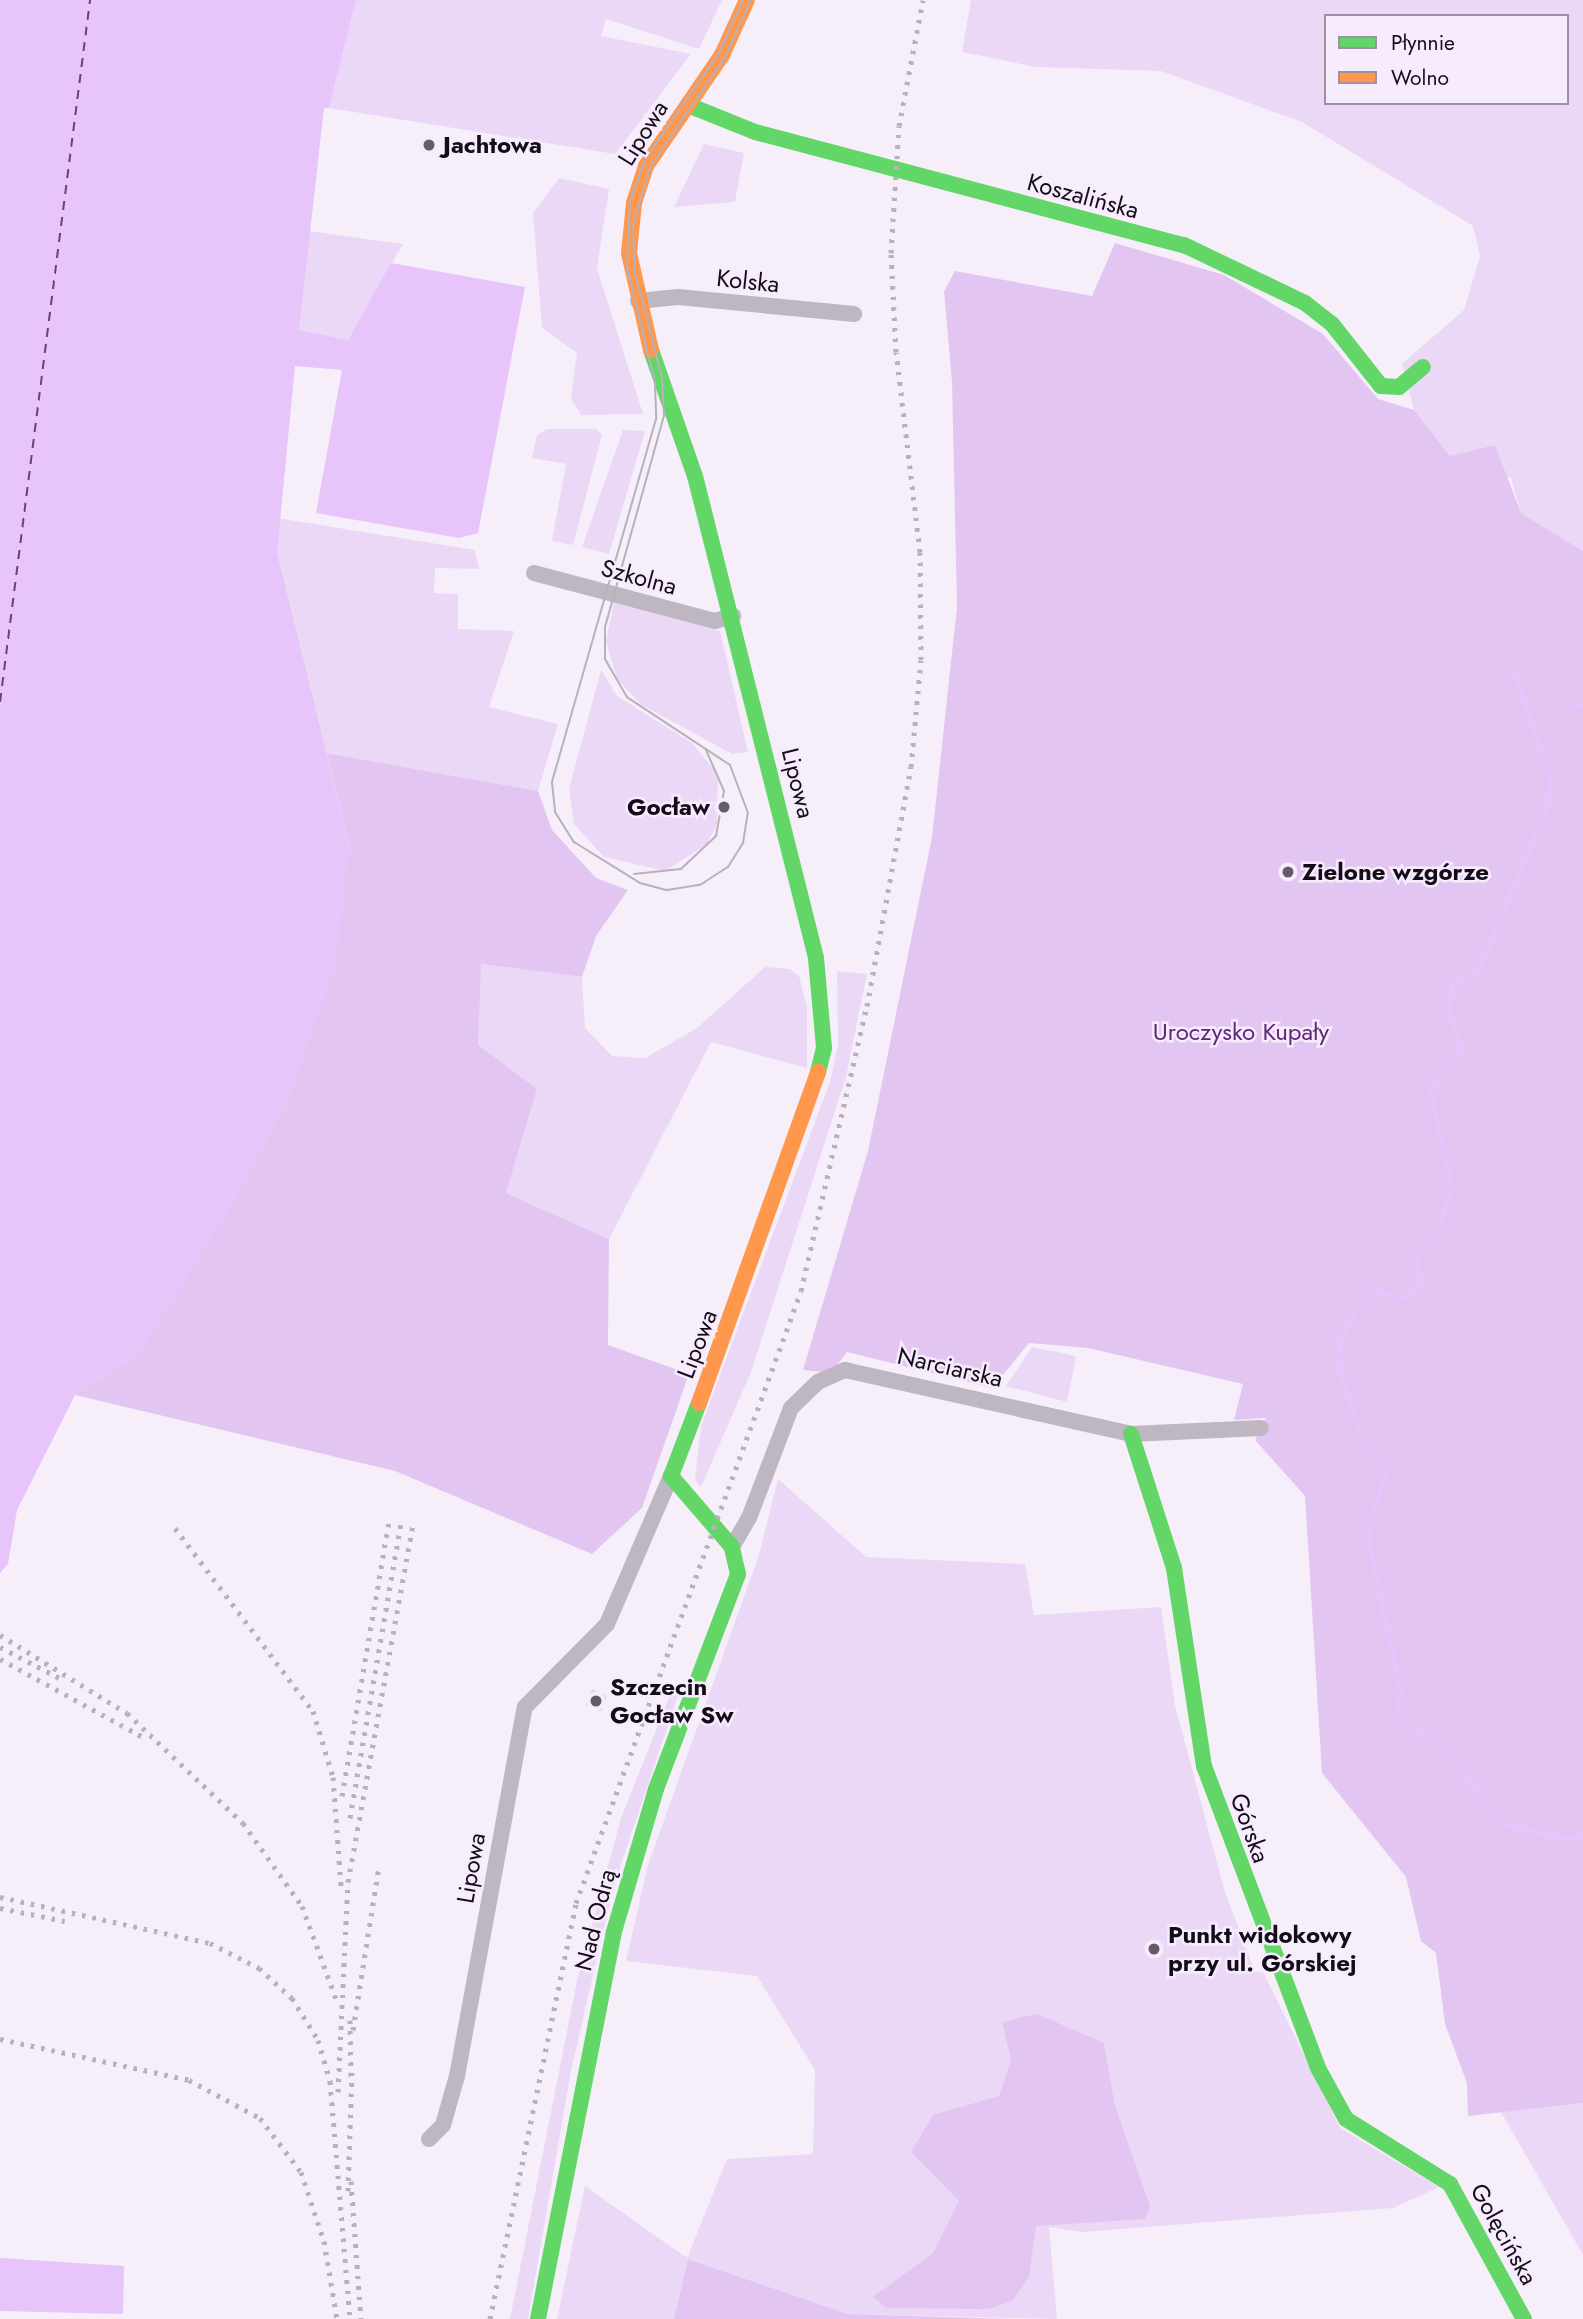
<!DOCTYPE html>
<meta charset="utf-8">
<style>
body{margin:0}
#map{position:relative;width:1583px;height:2319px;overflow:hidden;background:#f6effa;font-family:Jost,sans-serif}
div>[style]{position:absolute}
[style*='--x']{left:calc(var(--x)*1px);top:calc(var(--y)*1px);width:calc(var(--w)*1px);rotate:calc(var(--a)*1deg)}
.green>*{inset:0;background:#ebd8f6}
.forest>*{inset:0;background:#e2c6f1}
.water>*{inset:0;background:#e7c4fa}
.stream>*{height:5px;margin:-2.5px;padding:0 2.5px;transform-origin:2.5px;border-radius:2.5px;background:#e7c4fa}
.ferry>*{height:2px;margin-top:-1px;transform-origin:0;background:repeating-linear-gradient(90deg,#713a8c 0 9px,transparent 0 16px)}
.building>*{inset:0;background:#dcdfe0}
.street>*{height:16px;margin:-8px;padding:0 8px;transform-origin:8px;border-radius:8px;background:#beb7c2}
.fast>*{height:16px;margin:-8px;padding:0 8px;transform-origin:8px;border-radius:8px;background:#63d668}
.slow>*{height:16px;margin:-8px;padding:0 8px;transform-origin:8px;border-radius:8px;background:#ff974d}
.tram>*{height:2px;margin:-1px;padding:0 1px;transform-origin:1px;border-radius:1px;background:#b6b1ba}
.rail>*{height:5px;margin-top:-2.5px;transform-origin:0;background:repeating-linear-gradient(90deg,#b6b1ba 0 3.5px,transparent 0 10.5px)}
.dots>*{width:19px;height:19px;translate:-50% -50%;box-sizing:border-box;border:4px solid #f7ebfe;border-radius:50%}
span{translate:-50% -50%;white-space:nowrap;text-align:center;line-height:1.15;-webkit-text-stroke:5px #f7ebfe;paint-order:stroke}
.street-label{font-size:24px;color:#140d18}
.poi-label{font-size:24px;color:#140d18;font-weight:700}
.left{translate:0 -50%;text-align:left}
.right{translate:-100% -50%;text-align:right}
.park-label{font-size:24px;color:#5d2677}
.legend{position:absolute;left:1324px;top:14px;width:245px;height:91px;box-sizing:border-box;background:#f7ebfe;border:2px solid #9c92a2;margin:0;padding:9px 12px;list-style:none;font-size:21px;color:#140d18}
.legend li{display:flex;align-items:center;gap:14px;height:35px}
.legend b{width:35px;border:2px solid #9c92a2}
</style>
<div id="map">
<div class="green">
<i style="clip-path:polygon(356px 0,722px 0,699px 49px,606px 19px,601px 36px,691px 54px,615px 154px,329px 108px)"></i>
<i style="clip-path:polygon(evenodd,971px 0,1583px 0,1583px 551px,1521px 513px,1511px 478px,1450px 456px,1414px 410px,1402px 364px,1464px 310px,1480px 256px,1473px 226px,1302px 122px,1161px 71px,1036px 67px,962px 52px,971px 0,1326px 16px,1567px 16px,1567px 103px,1326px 103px,1326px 16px)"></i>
<i style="clip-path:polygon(704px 144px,744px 153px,735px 202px,674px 207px)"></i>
<i style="clip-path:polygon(559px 178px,609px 189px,597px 268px,643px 414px,581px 415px,571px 398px,577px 353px,542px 328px,533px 213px)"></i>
<i style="clip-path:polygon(308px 231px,403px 244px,348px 340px,299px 330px)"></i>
<i style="clip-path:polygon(547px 429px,596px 429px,602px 435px,573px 545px,552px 541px,566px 464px,532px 458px,537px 435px)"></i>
<i style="clip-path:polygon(623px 430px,645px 431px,609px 554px,582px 547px)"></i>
<i style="clip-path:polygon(277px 518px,475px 550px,479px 569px,435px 568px,434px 593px,458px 594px,458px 629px,514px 631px,489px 707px,558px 724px,538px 791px,327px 753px,277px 552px)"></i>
<i style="clip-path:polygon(614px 602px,720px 631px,748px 752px,732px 754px,642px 705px,617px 679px,606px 641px)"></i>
<i style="clip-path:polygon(601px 670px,617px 696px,692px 743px,718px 774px,717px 824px,707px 844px,665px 871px,604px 857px,574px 824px,569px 789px)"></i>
<i style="clip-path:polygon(480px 964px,582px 977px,585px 1028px,612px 1056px,645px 1058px,697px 1028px,765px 967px,790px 969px,799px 976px,807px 1007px,807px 1068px,711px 1042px,609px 1239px,506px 1193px,537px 1089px,478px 1046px)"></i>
<i style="clip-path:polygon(837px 971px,867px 974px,846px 1077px,751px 1372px,701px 1487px,695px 1480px,701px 1426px,830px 1082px,838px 1045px)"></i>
<i style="clip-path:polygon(1032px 1347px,1076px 1356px,1067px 1402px,1006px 1386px)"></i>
<i style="clip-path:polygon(778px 1479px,866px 1557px,1025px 1564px,1034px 1615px,1161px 1607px,1175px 1705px,1224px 1889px,1255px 1972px,1263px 1972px,1340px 2128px,1439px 2187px,1393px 2208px,1082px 2232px,1049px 2227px,1057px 2319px,848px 2314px,688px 2259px,674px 2319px,557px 2319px,585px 2186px,687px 2258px,727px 2159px,813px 2154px,815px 2070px,757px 1976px,626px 1961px,648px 1865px,759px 1555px)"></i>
<i style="clip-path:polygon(675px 1683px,680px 1690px,613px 1888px,571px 2071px,528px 2319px,510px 2319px,577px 1981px,621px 1818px)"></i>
<i style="clip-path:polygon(1583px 2103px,1583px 2255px,1501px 2112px)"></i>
</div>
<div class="forest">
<i style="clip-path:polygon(1115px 243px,1224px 275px,1323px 334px,1378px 399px,1414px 410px,1450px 456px,1495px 445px,1521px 513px,1583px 551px,1583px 2103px,1468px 2116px,1467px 2083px,1445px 2024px,1436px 1953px,1421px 1941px,1406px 1877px,1322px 1773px,1305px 1496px,1255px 1440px,1266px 1418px,1234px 1420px,1243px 1384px,1088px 1348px,1029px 1343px,992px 1388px,847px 1352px,831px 1373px,803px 1370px,868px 1151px,932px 837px,957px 607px,952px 382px,944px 291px,955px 271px,1092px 296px)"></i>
<i style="clip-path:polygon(327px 753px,538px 791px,552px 830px,596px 878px,628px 890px,596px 936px,582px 977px,481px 964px,478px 1045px,537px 1089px,506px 1193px,609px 1239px,608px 1345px,689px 1374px,642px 1508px,592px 1554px,395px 1471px,75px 1395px,140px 1353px,285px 1108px,350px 847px)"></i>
<i style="clip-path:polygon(1037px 2014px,1104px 2043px,1115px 2106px,1150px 2206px,1145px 2219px,1036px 2226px,1029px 2277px,1012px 2301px,988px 2309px,886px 2308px,873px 2297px,933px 2253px,959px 2201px,911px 2152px,933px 2115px,999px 2096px,1011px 2060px,1002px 2022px)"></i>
<i style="clip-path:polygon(688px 2259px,848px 2314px,1013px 2319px,674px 2319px)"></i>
</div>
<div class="water">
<i style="clip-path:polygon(0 0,356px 0,329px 108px,324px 108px,299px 330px,348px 340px,391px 263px,525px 287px,478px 533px,459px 538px,316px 513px,342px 370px,295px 366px,277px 552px,350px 847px,335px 968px,285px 1108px,232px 1205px,140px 1353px,75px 1395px,17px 1510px,8px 1564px,0 1573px)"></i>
<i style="clip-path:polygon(0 2258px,124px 2266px,123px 2314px,0 2311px)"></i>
</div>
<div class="stream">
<i style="--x:1570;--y:706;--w:13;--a:-4"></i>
<i style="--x:1358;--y:1429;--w:57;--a:-107.5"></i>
<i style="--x:1341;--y:1375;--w:35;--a:-92"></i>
<i style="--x:1340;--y:1340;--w:58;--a:-62.1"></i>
<i style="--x:1367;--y:1289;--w:39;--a:13"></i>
<i style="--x:1405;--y:1298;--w:20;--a:-41"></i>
<i style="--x:1420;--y:1285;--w:33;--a:-99"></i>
<i style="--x:1415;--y:1252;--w:40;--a:-49"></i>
<i style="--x:1441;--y:1222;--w:38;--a:-75"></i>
<i style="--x:1451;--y:1185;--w:97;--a:-102.5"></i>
<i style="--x:1430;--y:1090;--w:51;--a:-52.9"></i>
<i style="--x:1461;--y:1049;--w:39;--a:-109"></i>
<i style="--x:1448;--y:1012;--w:29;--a:-82"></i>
<i style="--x:1452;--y:983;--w:29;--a:-25"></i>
<i style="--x:1478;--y:971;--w:182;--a:-67.4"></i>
<i style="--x:1548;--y:803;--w:29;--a:-86"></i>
<i style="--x:1550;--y:774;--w:113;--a:-109.7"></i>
<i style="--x:1362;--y:1442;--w:39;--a:53"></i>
<i style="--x:1385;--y:1473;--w:64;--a:106.4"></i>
<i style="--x:1367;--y:1534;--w:160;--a:78.1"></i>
<i style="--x:1400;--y:1691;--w:25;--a:99"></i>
<i style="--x:1396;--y:1716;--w:56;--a:34.8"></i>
<i style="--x:1442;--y:1748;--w:99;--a:50.3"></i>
<i style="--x:1505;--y:1824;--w:64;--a:13.6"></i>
<i style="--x:1567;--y:1839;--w:17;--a:-17"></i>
</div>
<div class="ferry">
<i style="--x:0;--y:702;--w:708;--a:-82.69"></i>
</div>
<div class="building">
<i style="clip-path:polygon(592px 1689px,607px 1696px,601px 1712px,585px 1705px)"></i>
</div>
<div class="street">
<i style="--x:638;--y:301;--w:40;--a:-5.7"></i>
<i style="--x:678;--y:297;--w:177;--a:5.5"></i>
<i style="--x:534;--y:573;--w:187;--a:14.9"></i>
<i style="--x:715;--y:621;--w:19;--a:-16"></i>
<i style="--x:732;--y:1547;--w:34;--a:-60"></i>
<i style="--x:749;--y:1518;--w:118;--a:-69.1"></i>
<i style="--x:791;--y:1408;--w:37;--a:-44"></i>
<i style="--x:818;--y:1382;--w:30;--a:-24"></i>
<i style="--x:845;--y:1370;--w:293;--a:12.6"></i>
<i style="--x:1131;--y:1434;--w:130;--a:-2.6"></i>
<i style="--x:429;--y:2139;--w:20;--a:-45"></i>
<i style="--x:443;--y:2125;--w:51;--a:-74.1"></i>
<i style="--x:457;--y:2076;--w:375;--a:-79.6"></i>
<i style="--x:525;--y:1707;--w:117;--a:-45.3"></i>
<i style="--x:607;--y:1624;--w:161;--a:-66.6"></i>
</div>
<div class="fast">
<i style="--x:688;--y:105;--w:72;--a:21.9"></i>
<i style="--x:755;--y:132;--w:444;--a:14.8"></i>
<i style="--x:1184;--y:245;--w:134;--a:25.6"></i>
<i style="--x:1305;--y:303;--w:34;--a:38"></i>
<i style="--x:1332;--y:324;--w:79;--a:51.7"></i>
<i style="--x:1381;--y:386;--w:18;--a:3"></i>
<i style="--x:1399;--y:387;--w:31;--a:-40"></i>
<i style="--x:651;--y:350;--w:133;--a:70.8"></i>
<i style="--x:695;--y:476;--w:497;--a:75.9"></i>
<i style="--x:816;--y:958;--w:90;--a:84.9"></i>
<i style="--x:824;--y:1048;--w:25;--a:104"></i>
<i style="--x:1131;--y:1434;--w:141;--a:72.2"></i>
<i style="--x:1174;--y:1568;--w:200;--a:81.4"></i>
<i style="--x:1204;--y:1766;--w:323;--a:69.3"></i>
<i style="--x:1318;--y:2068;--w:58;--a:61.2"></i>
<i style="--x:1346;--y:2119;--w:123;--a:32"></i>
<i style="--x:1450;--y:2184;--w:154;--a:61.3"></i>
<i style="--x:538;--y:2319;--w:391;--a:-78.9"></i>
<i style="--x:613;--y:1935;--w:152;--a:-73.6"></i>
<i style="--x:656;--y:1789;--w:230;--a:-69.1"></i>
<i style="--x:738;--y:1574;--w:28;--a:-103"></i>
<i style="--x:732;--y:1547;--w:94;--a:-130.7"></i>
<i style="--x:671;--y:1476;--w:78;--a:-69"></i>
</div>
<div class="slow">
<i style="--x:651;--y:350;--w:99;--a:-102.8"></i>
<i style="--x:629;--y:253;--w:50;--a:-84.3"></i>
<i style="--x:634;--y:203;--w:39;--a:-72"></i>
<i style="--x:646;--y:166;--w:135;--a:-55.6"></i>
<i style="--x:722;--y:55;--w:60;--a:-65.6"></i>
<i style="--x:699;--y:1403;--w:352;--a:-70.2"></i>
</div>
<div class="tram">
<i style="--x:743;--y:0;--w:60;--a:114.8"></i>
<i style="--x:718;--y:54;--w:126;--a:124.7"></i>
<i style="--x:646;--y:158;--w:46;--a:110.4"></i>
<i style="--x:630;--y:201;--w:66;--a:92.6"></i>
<i style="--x:627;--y:267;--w:119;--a:76.4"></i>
<i style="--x:655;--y:383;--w:36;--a:88"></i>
<i style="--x:656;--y:419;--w:378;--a:106"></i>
<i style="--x:552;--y:782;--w:30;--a:84"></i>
<i style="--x:555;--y:812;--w:36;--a:58"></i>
<i style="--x:574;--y:842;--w:78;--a:31.8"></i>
<i style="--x:640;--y:883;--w:28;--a:15"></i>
<i style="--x:667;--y:890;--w:33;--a:-9"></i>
<i style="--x:700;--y:885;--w:33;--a:-33"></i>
<i style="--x:728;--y:867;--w:28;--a:-58"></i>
<i style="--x:743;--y:843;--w:30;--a:-81"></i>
<i style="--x:748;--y:813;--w:51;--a:-110.6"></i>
<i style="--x:730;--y:765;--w:123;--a:-146.6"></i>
<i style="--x:627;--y:697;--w:44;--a:-120.1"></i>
<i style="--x:605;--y:659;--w:32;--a:-90"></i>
<i style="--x:605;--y:627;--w:219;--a:-74.4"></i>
<i style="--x:664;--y:416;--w:38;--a:-93"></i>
<i style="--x:662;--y:378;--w:108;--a:-104.4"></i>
<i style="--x:635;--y:273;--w:48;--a:-92.4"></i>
<i style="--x:633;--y:225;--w:60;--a:-73.7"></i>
<i style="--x:650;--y:167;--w:133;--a:-55.7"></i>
<i style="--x:725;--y:57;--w:63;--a:-65.5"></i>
<i style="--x:634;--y:874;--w:47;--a:-6.1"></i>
<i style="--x:681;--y:869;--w:48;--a:-43.3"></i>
<i style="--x:716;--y:836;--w:46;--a:-79.9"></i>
<i style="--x:724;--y:791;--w:45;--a:-113.7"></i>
</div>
<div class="rail">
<i style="--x:175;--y:1528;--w:229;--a:53"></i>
<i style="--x:313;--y:1711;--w:69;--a:73.1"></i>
<i style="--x:333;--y:1777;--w:110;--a:85.8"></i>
<i style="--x:0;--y:1635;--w:149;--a:31.6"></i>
<i style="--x:127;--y:1713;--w:160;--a:43.5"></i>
<i style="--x:243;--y:1823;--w:102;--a:54.6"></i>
<i style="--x:302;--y:1906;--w:99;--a:69.9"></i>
<i style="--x:0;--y:1647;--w:73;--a:27.6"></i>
<i style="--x:0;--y:1659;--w:165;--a:28.6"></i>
<i style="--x:342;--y:1796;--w:280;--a:-80.3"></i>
<i style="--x:350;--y:1818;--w:300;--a:-80.2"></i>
<i style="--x:0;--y:1897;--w:215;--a:12.4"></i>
<i style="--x:210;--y:1943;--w:55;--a:27"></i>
<i style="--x:259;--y:1968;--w:45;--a:42.3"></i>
<i style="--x:292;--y:1998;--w:49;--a:58.2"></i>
<i style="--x:318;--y:2040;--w:43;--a:73.7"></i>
<i style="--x:330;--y:2081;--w:239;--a:85.2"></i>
<i style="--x:0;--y:1908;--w:66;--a:11.3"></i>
<i style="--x:350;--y:2020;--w:57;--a:89"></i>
<i style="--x:353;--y:2030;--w:167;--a:-81"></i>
<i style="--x:0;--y:2039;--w:193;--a:12.2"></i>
<i style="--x:189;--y:2080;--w:81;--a:28.2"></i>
<i style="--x:260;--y:2118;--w:68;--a:52.8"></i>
<i style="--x:301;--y:2172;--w:73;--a:71.6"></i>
<i style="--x:324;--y:2241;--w:79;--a:80.5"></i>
<i style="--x:338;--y:2092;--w:210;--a:-87.3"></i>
<i style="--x:348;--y:1882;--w:364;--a:-79.7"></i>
<i style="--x:351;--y:2181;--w:138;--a:85.9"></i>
<i style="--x:348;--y:2191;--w:122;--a:-88.1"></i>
<i style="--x:490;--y:2319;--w:425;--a:-78.3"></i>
<i style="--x:576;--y:1903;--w:652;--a:-69.81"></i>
<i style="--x:801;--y:1291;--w:293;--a:-77"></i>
<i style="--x:867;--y:1006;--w:243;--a:-79.6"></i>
<i style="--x:911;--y:767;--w:107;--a:-84.7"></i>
<i style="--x:921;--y:660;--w:108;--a:-90.5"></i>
<i style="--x:920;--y:552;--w:201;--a:-96.8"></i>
<i style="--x:896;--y:352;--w:99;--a:-92.9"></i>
<i style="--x:891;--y:253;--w:127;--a:-86.4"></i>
<i style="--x:899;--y:126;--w:128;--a:-79.2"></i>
</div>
<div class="dots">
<i style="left:429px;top:145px;background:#635c67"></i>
<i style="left:724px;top:807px;background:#635c67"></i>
<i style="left:1288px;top:872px;background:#635c67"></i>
<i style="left:596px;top:1701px;background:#635c67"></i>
<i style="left:1154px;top:1949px;background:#635c67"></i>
</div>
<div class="street-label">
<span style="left:643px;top:133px;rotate:-58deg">Lipowa</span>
<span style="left:1083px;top:196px;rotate:15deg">Koszalińska</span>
<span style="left:748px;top:281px;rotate:6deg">Kolska</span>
<span style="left:639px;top:577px;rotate:15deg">Szkolna</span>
<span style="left:798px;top:783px;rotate:76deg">Lipowa</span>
<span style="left:697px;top:1344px;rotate:-69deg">Lipowa</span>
<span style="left:950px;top:1367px;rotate:13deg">Narciarska</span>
<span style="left:1250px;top:1828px;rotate:70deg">Górska</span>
<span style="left:471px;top:1868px;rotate:-80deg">Lipowa</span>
<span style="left:595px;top:1920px;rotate:-76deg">Nad Odrą</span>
<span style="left:1504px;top:2234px;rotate:61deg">Golęcińska</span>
</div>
<div class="poi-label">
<span class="left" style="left:443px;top:145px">Jachtowa</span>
<span class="right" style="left:710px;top:807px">Gocław</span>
<span class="left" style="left:1302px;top:872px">Zielone wzgórze</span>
<span class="left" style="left:610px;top:1701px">Szczecin<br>Gocław Sw</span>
<span class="left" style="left:1168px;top:1949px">Punkt widokowy<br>przy ul. Górskiej</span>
</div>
<div class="park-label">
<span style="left:1241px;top:1032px">Uroczysko Kupały</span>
</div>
<ul class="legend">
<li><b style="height:9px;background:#63d668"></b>Płynnie</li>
<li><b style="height:9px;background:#ff974d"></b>Wolno</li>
</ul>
</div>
